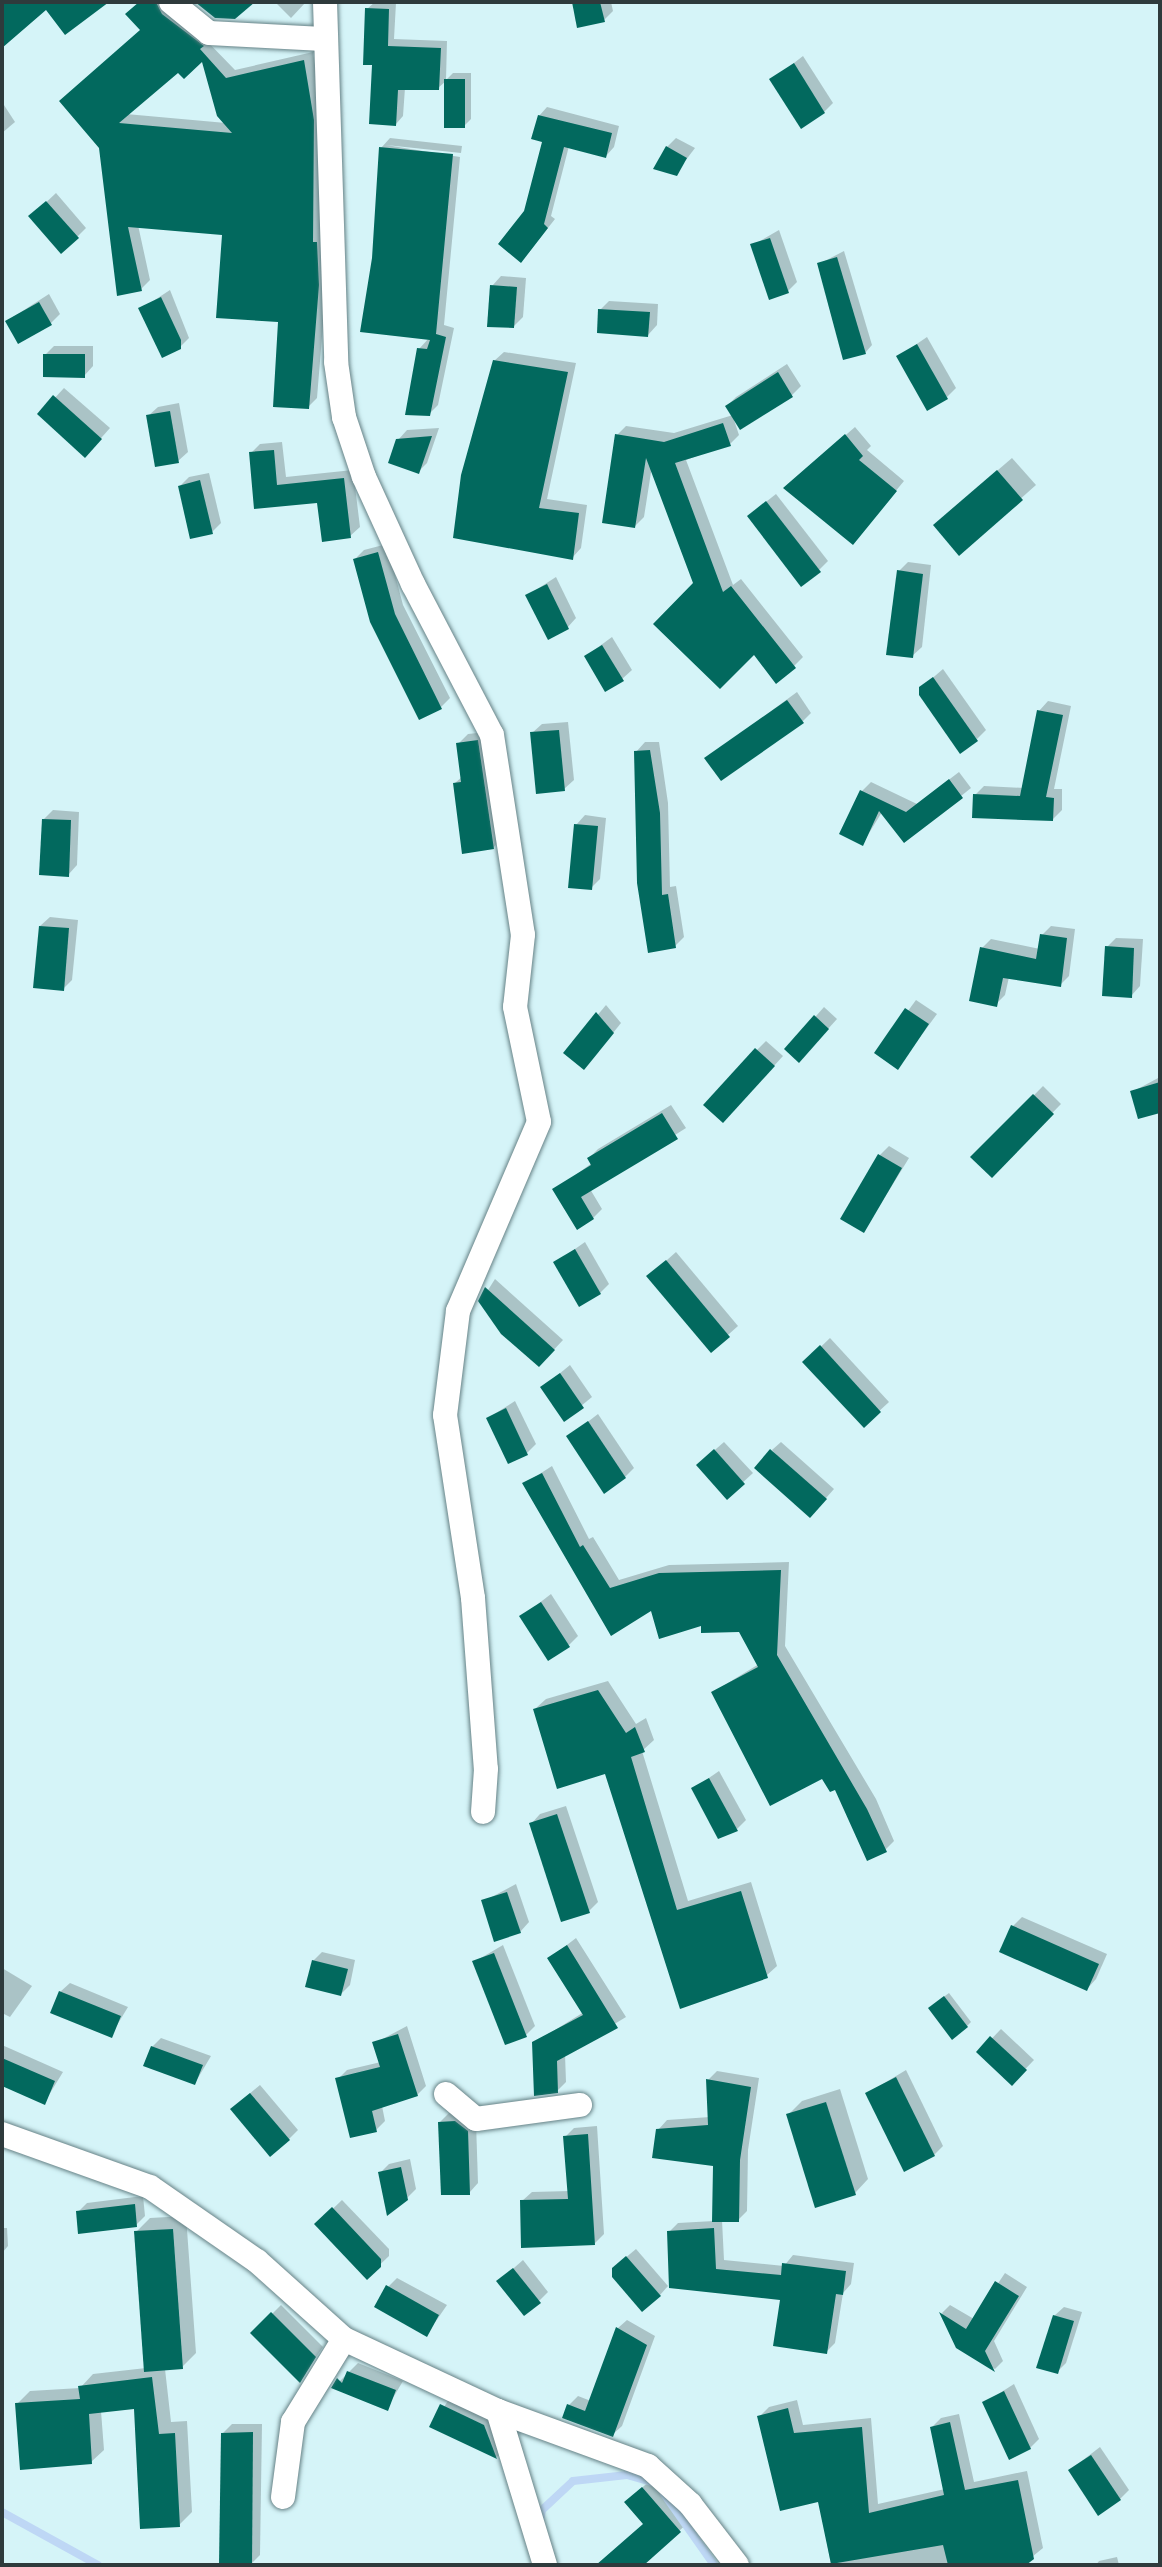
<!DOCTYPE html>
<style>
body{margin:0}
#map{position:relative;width:1162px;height:2567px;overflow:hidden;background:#d5f4f8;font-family:Roboto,sans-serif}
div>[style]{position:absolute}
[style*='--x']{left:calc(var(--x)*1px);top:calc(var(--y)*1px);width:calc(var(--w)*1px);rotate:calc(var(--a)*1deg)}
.shadow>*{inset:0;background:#0003}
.stream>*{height:8px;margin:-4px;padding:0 4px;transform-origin:4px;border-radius:4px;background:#bed7f5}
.building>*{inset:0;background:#02695e}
.roads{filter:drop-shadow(0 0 2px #668286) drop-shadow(0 0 2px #668286)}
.minor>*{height:24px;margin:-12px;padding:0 12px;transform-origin:12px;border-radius:12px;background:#fff}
span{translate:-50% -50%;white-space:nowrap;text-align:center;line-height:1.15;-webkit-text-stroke:8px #fff;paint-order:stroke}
.frame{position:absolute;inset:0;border:4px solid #2e3a3c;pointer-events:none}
</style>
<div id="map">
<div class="shadow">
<i style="clip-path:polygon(evenodd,141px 2px,169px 2px,235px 70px,313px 52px,322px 110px,327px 275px,317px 398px,308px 407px,280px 320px,224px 233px,138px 225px,150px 280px,141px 289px,100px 147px,142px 30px,141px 2px,203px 59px,226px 123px,126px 114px,179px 70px,203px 59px)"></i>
<i style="clip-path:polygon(275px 2px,306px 2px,291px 18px)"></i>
<i style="clip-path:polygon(375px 2px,396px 3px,394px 39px,447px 41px,446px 80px,453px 73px,471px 73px,471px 119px,464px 126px,446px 81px,438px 88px,405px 88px,403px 116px,396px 124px,374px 64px,367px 9px)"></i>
<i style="clip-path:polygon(573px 2px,611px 2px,613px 11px,604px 20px)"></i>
<i style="clip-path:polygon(803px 56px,833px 103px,824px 112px,772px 80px)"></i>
<i style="clip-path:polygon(2px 102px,15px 122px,2px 133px)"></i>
<i style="clip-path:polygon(547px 107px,619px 126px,614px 147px,606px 156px,569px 146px,551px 216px,555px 219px,529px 252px,525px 212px,544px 140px,539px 116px)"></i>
<i style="clip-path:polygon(390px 138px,462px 146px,461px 153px,386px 145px,460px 157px,444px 325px,454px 328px,438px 405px,429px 414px,419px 349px,429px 338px,374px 258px,381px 148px)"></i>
<i style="clip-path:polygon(676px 138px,695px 148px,676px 173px,667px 147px)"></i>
<i style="clip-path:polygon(56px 193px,86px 228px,77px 237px,40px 208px)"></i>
<i style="clip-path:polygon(779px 230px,797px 282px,788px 291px,753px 245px)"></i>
<i style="clip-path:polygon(844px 251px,872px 345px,865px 353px,819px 264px)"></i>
<i style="clip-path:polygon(501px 276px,526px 278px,523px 317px,514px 326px,492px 286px)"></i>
<i style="clip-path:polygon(170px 290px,189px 338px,180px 347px,141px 309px)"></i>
<i style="clip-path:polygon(49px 294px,60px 314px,51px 323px,7px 321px)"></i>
<i style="clip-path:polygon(609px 301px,658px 304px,657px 325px,648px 335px,600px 310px)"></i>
<i style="clip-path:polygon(927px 337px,956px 388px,947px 397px,899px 356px)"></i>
<i style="clip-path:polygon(54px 346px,93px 346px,93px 366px,84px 376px,45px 355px)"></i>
<i style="clip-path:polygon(504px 352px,576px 363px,547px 499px,587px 505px,581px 548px,572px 558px,455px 536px,494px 361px)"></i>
<i style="clip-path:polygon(787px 364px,801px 386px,792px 395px,734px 420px,739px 435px,730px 444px,686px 460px,733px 585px,741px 579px,803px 657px,794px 666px,695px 583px,652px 466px,644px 517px,635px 526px,617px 435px,626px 426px,674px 433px,733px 415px,727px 406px,736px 397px)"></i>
<i style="clip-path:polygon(64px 388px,110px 428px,94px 446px,40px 414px)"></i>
<i style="clip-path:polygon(179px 403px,188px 452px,178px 461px,148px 416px,158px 407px)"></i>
<i style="clip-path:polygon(855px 427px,871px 446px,867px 450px,904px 481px,861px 533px,795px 479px)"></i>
<i style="clip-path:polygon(439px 428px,427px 463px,418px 472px,398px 440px,407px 430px)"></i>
<i style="clip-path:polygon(282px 442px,286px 477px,353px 470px,360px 527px,350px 536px,319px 501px,256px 507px,251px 453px,260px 444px)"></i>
<i style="clip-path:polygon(1012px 458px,1036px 485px,959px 553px,949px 512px)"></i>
<i style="clip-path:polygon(209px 473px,221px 523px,212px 532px,180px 486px,189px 477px)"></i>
<i style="clip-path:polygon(776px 494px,828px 561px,819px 570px,758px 508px)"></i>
<i style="clip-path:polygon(387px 544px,403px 605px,450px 698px,441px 707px,355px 559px,364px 550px)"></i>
<i style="clip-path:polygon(908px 562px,931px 565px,922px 647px,912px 656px,899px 571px)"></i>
<i style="clip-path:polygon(556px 577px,576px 618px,567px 628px,528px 595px)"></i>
<i style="clip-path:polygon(612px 637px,632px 670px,622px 679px,586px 656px)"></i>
<i style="clip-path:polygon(943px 669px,986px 730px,977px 739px,921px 688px)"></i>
<i style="clip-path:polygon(797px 692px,811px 713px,802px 722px,707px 758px)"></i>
<i style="clip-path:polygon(1048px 701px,1071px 706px,1054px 789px,1062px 789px,1062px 810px,1053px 819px,975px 795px,984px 786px,1024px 788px,1039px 711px)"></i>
<i style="clip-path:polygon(568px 722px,574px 780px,564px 789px,532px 733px,542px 724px)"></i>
<i style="clip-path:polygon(486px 732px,502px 838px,493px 848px,455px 783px,463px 776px,458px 744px,468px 734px)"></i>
<i style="clip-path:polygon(645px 742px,659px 742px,668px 803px,670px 887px,676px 886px,684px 937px,675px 946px,649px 950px,636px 752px)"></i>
<i style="clip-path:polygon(959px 772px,971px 788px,905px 841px,882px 812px,863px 843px,862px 791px,871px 782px,917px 804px)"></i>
<i style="clip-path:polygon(53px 810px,79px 812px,77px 865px,68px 875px,43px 820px)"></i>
<i style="clip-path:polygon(585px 815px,606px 818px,600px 879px,591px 888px,576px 825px)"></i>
<i style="clip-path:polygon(50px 917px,78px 920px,72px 980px,63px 989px,40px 926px)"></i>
<i style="clip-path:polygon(1051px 926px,1075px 929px,1069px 976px,1060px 985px,1009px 977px,1005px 995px,996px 1004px,982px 948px,991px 939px,1040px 949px,1042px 935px)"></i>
<i style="clip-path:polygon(1116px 938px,1143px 939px,1140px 986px,1131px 996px,1107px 947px)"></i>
<i style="clip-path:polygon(916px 1000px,937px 1014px,898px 1067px,877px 1053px)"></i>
<i style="clip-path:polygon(606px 1005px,621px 1023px,593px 1058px,566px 1053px)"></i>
<i style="clip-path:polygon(824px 1007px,837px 1019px,808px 1051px,787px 1049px)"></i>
<i style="clip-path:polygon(766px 1041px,783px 1056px,732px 1112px,757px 1050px)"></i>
<i style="clip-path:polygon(1160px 1077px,1160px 1110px,1132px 1092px)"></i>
<i style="clip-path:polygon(1043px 1086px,1061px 1104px,992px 1175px,973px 1157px)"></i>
<i style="clip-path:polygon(671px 1105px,686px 1128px,590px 1189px,602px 1209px,593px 1218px,555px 1190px,592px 1163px,589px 1158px,598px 1149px)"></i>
<i style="clip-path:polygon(889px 1146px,909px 1158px,864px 1231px,880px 1155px)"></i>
<i style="clip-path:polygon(585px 1242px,609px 1284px,600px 1293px,555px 1263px)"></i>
<i style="clip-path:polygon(676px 1252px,738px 1326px,711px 1350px,658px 1268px)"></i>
<i style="clip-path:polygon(495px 1279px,563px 1340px,548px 1356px,481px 1301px)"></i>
<i style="clip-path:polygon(830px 1338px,889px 1402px,864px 1425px,805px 1362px)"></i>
<i style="clip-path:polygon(570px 1365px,592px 1397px,565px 1419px,542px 1388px)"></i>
<i style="clip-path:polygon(515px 1401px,536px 1444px,527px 1453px,488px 1418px)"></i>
<i style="clip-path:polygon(598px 1414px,634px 1468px,625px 1477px,568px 1437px)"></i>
<i style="clip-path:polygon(724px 1442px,753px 1473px,727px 1497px,708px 1456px)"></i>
<i style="clip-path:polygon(781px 1442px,834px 1489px,819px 1506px,772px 1450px)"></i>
<i style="clip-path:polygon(552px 1466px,589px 1539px,593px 1537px,619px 1580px,669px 1565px,789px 1562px,785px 1646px,876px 1799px,894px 1841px,885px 1850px,836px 1787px,713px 1692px,759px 1664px,740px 1630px,652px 1608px,611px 1634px,524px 1484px)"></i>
<i style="clip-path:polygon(551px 1594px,578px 1636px,569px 1645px,521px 1617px)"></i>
<i style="clip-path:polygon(608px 1681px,636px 1724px,646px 1718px,654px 1740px,642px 1751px,688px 1901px,751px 1882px,777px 1966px,766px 1976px,682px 2006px,606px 1771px,535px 1709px,546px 1699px)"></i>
<i style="clip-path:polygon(719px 1771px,746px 1820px,737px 1829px,693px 1789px)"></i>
<i style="clip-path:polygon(566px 1806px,598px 1902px,589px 1911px,531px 1824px,540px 1814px)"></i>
<i style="clip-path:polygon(516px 1884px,529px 1922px,520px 1932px,484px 1901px)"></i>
<i style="clip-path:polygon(1022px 1917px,1107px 1954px,1096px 1979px,1087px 1989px,1013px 1926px)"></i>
<i style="clip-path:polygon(576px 1938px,626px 2017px,565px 2054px,566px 2082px,557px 2091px,534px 2043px,584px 2012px,550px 1958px)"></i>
<i style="clip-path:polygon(503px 1945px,535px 2026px,526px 2035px,474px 1962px)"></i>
<i style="clip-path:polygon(322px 1952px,355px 1960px,350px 1985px,341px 1994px,313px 1961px)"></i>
<i style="clip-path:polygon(2px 1968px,32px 1986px,10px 2017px,2px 2013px)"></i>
<i style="clip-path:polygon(70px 1983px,128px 2007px,111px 2035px,60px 1992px)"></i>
<i style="clip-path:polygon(949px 1993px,971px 2022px,967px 2026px,934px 2004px)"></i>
<i style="clip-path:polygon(407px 2026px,426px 2086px,417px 2095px,382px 2106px,385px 2121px,376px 2130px,338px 2079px,347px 2070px,381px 2062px,375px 2043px)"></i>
<i style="clip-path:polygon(1001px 2029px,1034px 2060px,1012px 2083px,979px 2052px)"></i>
<i style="clip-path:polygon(161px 2038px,211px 2056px,195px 2083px,152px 2047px)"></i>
<i style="clip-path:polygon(2px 2045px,63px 2072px,44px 2103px,2px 2084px)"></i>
<i style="clip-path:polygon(906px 2070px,943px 2146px,934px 2155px,868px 2093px)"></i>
<i style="clip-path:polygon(717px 2071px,759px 2078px,748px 2150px,747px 2211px,738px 2220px,722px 2220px,724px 2260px,784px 2266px,793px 2255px,854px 2263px,851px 2284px,843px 2293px,835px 2343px,826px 2352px,782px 2298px,671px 2287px,669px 2232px,678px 2223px,714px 2221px,715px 2164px,658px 2130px,667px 2120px,710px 2117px,708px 2080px)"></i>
<i style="clip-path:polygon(260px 2085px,298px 2130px,289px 2139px,242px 2100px)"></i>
<i style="clip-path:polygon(840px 2089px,868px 2179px,855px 2193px,788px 2115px,802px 2101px)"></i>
<i style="clip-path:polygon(449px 2113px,464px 2113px,476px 2122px,478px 2183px,469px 2193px,440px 2122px)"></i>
<i style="clip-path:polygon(597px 2126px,604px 2234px,595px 2243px,522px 2201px,532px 2192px,570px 2191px,565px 2137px,574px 2128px)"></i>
<i style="clip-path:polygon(410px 2159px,416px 2189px,407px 2198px,380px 2173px,389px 2164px)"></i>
<i style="clip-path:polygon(143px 2196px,145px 2216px,136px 2225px,78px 2212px,87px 2203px)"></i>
<i style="clip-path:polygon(342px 2200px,389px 2249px,389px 2256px,367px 2277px,317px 2224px)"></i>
<i style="clip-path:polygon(186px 2216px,196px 2353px,182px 2367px,165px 2369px,171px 2422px,187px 2421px,192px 2512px,179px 2525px,136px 2406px,101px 2411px,104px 2450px,91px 2462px,17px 2404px,30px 2391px,80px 2388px,93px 2374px,146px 2368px,136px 2232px,150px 2218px)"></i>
<i style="clip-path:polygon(2px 2228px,7px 2228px,8px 2246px,2px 2253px)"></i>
<i style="clip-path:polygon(636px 2249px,668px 2286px,660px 2295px,624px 2259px)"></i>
<i style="clip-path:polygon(523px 2260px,548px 2292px,539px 2301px,499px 2281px)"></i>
<i style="clip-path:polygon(1005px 2273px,1027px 2287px,994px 2341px,1003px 2361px,995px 2369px,958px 2347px,942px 2313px,950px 2305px,974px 2319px)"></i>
<i style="clip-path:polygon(397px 2278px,447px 2305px,427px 2334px,388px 2287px)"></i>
<i style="clip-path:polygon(281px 2305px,323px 2347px,300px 2380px,253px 2333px)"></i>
<i style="clip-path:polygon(1064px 2307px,1082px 2312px,1066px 2363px,1057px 2372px,1054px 2316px)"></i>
<i style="clip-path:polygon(627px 2320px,655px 2336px,622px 2426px,612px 2435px,569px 2405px,578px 2396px,591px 2401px,618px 2328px)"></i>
<i style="clip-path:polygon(358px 2363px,403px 2381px,387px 2408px,334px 2387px)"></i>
<i style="clip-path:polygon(1014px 2384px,1039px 2439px,1030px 2448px,984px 2403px)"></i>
<i style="clip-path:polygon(451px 2396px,493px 2416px,505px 2449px,497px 2457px,432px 2426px)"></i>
<i style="clip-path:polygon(797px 2400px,803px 2425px,871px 2418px,878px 2504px,945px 2489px,932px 2427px,941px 2418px,959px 2414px,974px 2482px,1027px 2471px,1043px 2548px,1022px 2565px,831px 2565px,819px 2499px,759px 2417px,769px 2407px)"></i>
<i style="clip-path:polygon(232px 2424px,262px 2424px,260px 2555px,251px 2564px,223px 2433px)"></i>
<i style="clip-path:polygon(1100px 2447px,1129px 2490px,1120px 2499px,1070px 2470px)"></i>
<i style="clip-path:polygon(652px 2479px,689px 2522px,641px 2565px,610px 2565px,646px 2523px,636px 2493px)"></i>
<i style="clip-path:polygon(1117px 2557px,1119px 2565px,1096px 2565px,1099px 2561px)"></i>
</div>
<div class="stream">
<i style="--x:664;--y:2494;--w:87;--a:54.8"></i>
<i style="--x:2;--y:2512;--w:110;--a:28.9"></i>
<i style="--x:540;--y:2522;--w:12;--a:-81"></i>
<i style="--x:542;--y:2510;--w:42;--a:-43.1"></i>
<i style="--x:573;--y:2481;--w:54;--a:-6.3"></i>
<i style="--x:627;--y:2475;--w:29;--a:16"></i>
</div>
<div class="building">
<i style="clip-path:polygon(2px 2px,109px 2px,65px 35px,46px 10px,2px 48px)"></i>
<i style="clip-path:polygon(evenodd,139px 2px,156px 2px,162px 14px,204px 46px,200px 49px,226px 78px,304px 60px,314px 120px,313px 242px,317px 242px,319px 285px,309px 409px,273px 407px,278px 322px,216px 318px,222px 235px,128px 227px,142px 291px,117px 296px,99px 148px,59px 101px,140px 30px,125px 14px,139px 2px,202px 62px,217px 116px,232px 133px,119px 123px,178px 73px,184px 79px,202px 62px)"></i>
<i style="clip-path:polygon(195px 2px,255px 2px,235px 19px,215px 18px)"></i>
<i style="clip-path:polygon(572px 2px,600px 2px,605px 22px,577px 28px)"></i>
<i style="clip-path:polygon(365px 8px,389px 9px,388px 46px,441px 48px,439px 90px,398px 90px,396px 126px,369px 124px,372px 65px,363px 65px)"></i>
<i style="clip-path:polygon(794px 63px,825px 113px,801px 129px,769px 79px)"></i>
<i style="clip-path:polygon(444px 79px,465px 79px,465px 128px,444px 128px)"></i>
<i style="clip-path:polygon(538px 115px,612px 133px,606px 158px,564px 147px,544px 224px,548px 228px,521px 263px,498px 244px,524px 211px,542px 142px,531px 139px)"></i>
<i style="clip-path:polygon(666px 146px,687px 158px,677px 176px,653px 169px)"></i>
<i style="clip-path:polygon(379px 147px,453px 154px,436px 334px,446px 337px,430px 416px,405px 415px,417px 348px,427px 349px,430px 340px,360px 332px,372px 258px)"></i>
<i style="clip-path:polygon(46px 201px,79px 238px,61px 254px,28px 216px)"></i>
<i style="clip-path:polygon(770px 238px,789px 293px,769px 300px,750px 244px)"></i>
<i style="clip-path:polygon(837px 257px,866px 354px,843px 360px,817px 263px)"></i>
<i style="clip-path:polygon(490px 285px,517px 287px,514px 328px,487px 327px)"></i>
<i style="clip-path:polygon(161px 297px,181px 340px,181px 349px,162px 358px,138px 308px)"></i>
<i style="clip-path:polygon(39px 302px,52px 325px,18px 344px,5px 321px)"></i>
<i style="clip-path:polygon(598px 309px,650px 312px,648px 337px,597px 333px)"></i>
<i style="clip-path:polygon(917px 344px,948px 399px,927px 411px,896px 356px)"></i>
<i style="clip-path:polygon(43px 354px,85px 354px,85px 378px,43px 377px)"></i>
<i style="clip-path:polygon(493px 360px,568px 372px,539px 508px,579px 513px,573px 560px,453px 538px,461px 475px)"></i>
<i style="clip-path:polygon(778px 372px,793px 397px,740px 430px,725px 406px)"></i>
<i style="clip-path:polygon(53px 395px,102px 439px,85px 458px,37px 414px)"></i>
<i style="clip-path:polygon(170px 411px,179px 463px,155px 467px,146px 415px)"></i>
<i style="clip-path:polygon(723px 423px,731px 446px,675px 463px,723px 592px,731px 586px,796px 668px,776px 684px,754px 655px,720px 689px,653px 624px,693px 583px,646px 458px,635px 528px,602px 523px,615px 434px,664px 442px)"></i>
<i style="clip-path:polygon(845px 434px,863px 456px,859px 460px,897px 491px,853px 545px,783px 488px)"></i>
<i style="clip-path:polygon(432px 436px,419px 474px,388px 463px,396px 439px)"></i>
<i style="clip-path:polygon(274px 450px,277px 485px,344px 478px,351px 538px,322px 542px,317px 503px,254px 509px,249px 452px)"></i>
<i style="clip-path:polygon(997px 470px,1023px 500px,959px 556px,933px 525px)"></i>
<i style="clip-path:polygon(200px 480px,213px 534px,190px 539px,178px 486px)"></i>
<i style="clip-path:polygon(766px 501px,821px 572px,801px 587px,747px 516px)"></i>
<i style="clip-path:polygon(378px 552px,395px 614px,442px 709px,419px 720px,370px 622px,353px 559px)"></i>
<i style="clip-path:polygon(897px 570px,923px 574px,913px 658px,886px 655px)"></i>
<i style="clip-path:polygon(547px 584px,569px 629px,548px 640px,525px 595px)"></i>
<i style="clip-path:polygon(602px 645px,624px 681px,605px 692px,584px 656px)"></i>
<i style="clip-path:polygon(933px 677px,978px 741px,960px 754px,919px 695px,919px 687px)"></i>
<i style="clip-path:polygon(787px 700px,804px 723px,721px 781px,704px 758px)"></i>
<i style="clip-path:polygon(1037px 710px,1063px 715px,1046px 797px,1054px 798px,1053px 821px,972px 818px,973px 794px,1020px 796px)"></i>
<i style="clip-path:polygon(559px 730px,565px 791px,536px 794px,530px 732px)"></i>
<i style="clip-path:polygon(478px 740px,494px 849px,462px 854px,453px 783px,461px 782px,456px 743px)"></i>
<i style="clip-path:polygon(650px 750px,660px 813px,662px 895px,668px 894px,676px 948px,648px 953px,637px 883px,634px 751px)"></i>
<i style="clip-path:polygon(949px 779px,963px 798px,904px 843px,879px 811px,863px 846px,839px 834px,860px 790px,906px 812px)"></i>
<i style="clip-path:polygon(42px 819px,71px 820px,69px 877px,39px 875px)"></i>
<i style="clip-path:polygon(574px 824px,598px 826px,592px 890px,568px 888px)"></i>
<i style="clip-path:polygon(39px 926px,69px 928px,64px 991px,33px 988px)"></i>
<i style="clip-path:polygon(1040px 934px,1067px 938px,1061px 987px,1003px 978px,997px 1007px,969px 1001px,980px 947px,1036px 959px)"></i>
<i style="clip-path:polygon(1105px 946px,1134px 948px,1132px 998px,1102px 996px)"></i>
<i style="clip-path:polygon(905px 1008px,929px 1024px,898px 1070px,874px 1053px)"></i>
<i style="clip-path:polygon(596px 1012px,614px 1033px,584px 1070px,563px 1053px)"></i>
<i style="clip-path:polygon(814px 1015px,829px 1029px,799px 1063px,784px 1049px)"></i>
<i style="clip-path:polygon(755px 1048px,775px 1066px,723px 1123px,703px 1105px)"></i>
<i style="clip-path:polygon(1160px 1082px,1160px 1113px,1138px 1119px,1130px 1091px)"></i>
<i style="clip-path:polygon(1033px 1094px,1054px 1114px,992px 1178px,970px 1157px)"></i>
<i style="clip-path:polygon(662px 1113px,678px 1139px,581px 1197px,594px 1219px,577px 1230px,552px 1189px,591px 1165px,587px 1158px)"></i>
<i style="clip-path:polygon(878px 1154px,902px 1168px,864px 1233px,840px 1219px)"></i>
<i style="clip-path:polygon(575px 1249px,601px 1294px,579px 1307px,553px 1262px)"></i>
<i style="clip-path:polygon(666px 1260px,730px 1337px,711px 1353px,646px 1276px)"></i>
<i style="clip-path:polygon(485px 1287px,555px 1350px,539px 1367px,501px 1334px,478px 1301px)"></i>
<i style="clip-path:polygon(820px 1345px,881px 1412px,864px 1428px,802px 1362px)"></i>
<i style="clip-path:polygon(560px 1373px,584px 1408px,564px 1422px,540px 1387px)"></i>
<i style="clip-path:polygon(506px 1408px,528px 1455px,508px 1464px,486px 1418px)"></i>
<i style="clip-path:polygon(588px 1421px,626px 1478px,604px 1494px,566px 1436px)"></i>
<i style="clip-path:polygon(714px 1449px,745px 1484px,727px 1500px,696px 1465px)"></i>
<i style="clip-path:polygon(770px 1449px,827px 1499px,810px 1518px,754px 1468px)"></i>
<i style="clip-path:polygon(542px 1473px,580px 1547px,583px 1545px,610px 1588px,659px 1573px,781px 1570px,777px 1655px,867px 1809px,887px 1852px,867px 1861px,835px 1790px,830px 1792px,822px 1779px,770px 1806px,711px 1692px,758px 1667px,739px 1632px,701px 1633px,701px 1626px,659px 1639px,651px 1611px,611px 1636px,522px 1483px)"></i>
<i style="clip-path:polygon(541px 1602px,570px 1647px,548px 1661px,519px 1616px)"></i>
<i style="clip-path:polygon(598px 1690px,626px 1733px,635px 1727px,645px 1752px,631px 1757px,677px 1910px,741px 1891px,768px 1978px,680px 2009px,605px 1774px,557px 1789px,533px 1709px)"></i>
<i style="clip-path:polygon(709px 1778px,738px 1831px,718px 1839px,691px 1788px)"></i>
<i style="clip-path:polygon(557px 1814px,590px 1913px,561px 1922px,529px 1823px)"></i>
<i style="clip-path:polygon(507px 1892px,521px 1933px,494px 1942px,481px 1900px)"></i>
<i style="clip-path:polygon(1011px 1925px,1099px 1964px,1087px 1991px,999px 1952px)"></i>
<i style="clip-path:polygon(567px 1945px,618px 2028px,557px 2061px,558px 2093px,534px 2096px,532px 2042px,583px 2015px,547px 1958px)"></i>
<i style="clip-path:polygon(494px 1953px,527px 2037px,505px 2045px,472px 1961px)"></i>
<i style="clip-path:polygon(312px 1960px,348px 1969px,341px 1996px,305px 1987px)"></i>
<i style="clip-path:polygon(59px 1991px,121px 2016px,112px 2038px,50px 2013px)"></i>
<i style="clip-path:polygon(944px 1996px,968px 2027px,952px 2040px,928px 2008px)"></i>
<i style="clip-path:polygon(398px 2034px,418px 2096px,372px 2111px,377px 2132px,350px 2138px,335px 2078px,380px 2067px,372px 2042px)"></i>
<i style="clip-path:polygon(990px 2036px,1027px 2070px,1012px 2086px,976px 2052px)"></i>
<i style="clip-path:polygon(151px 2046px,203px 2065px,195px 2085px,143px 2066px)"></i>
<i style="clip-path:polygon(2px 2058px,55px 2081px,45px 2105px,2px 2086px)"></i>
<i style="clip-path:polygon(896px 2077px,935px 2156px,904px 2172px,865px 2093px)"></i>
<i style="clip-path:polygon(706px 2079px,751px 2087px,740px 2160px,739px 2222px,712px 2222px,713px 2166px,652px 2158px,656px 2129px,708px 2125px)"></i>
<i style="clip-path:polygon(250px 2093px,290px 2140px,270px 2157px,230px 2109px)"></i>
<i style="clip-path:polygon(826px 2102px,856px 2195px,815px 2208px,786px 2114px)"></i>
<i style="clip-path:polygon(455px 2121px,468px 2131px,470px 2195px,441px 2195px,438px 2122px)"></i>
<i style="clip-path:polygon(588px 2134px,595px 2245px,521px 2248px,520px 2200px,568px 2199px,563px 2136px)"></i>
<i style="clip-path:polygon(401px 2167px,408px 2200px,387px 2216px,378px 2172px)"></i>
<i style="clip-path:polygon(135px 2204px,137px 2227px,78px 2234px,76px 2211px)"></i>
<i style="clip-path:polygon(332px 2207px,381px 2259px,381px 2267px,367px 2280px,314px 2224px)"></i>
<i style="clip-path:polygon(714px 2228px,716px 2269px,781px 2275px,782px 2263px,846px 2271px,843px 2295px,836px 2294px,827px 2354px,773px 2346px,780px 2300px,669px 2288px,667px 2231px)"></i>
<i style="clip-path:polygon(173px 2229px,183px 2369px,144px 2372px,134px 2231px)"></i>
<i style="clip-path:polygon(626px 2256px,661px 2296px,642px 2312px,612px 2277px,612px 2268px)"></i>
<i style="clip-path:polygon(513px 2268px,541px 2303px,524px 2316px,496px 2281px)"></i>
<i style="clip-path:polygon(995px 2281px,1019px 2296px,985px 2351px,995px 2372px,956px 2348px,939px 2312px,966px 2329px)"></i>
<i style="clip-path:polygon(386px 2285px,439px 2315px,427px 2337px,374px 2307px)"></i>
<i style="clip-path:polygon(271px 2312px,316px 2357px,300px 2383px,250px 2333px)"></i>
<i style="clip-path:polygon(1053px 2315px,1074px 2321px,1058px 2374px,1036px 2368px)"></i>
<i style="clip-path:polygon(616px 2327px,647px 2345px,613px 2437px,562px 2418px,567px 2404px,585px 2411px)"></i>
<i style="clip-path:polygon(347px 2371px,396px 2390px,388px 2411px,331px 2388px,337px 2378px,342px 2383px)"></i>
<i style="clip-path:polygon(152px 2377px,159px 2434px,175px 2433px,180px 2527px,140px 2529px,134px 2409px,89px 2414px,92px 2464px,20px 2470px,15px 2403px,80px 2399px,78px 2386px)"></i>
<i style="clip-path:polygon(1004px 2391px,1031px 2449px,1009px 2460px,982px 2402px)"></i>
<i style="clip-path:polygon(440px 2404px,484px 2425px,497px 2459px,429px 2427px)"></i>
<i style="clip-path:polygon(788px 2408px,794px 2433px,862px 2427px,869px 2513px,944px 2495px,930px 2427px,950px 2422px,965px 2490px,1018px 2480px,1034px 2559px,1026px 2565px,948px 2565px,943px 2545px,831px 2564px,818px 2502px,780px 2511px,757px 2416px)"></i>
<i style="clip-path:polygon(253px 2432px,252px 2565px,219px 2565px,221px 2433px)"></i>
<i style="clip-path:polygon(1091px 2455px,1121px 2500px,1098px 2516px,1068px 2470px)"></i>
<i style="clip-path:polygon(642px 2487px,681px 2532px,644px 2565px,596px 2565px,643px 2524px,624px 2502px)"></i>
</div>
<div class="roads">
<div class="minor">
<i style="--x:171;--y:2;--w:49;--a:39.2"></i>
<i style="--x:209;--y:33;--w:114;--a:3"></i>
<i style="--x:325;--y:2;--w:360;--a:88.2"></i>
<i style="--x:336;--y:362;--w:56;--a:81.7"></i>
<i style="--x:344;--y:417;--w:63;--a:71.6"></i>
<i style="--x:364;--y:477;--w:118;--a:65.4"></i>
<i style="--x:413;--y:584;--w:170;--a:62.4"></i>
<i style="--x:492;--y:735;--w:202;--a:81.2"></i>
<i style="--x:523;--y:935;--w:72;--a:96.3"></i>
<i style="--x:515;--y:1007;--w:117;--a:78.2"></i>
<i style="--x:539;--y:1122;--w:206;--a:113.2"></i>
<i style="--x:458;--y:1311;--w:105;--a:97.1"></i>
<i style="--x:445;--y:1415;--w:185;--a:81.3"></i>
<i style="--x:473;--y:1598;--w:171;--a:85.7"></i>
<i style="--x:486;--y:1769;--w:43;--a:94"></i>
<i style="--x:446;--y:2094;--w:39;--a:40"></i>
<i style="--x:476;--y:2119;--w:105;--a:-7.7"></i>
<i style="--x:2;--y:2134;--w:157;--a:19.7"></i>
<i style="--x:150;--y:2187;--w:130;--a:34.7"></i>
<i style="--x:257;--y:2261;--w:117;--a:41.9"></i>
<i style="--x:344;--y:2339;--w:170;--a:25.1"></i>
<i style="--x:498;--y:2411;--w:160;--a:20.1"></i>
<i style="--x:648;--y:2466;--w:57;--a:42.1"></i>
<i style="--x:690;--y:2504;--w:77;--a:52.4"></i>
<i style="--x:498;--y:2411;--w:161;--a:73"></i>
<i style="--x:283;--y:2497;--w:76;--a:-82.4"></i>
<i style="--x:293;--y:2422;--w:97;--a:-58.4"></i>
</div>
</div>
<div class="frame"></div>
</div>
